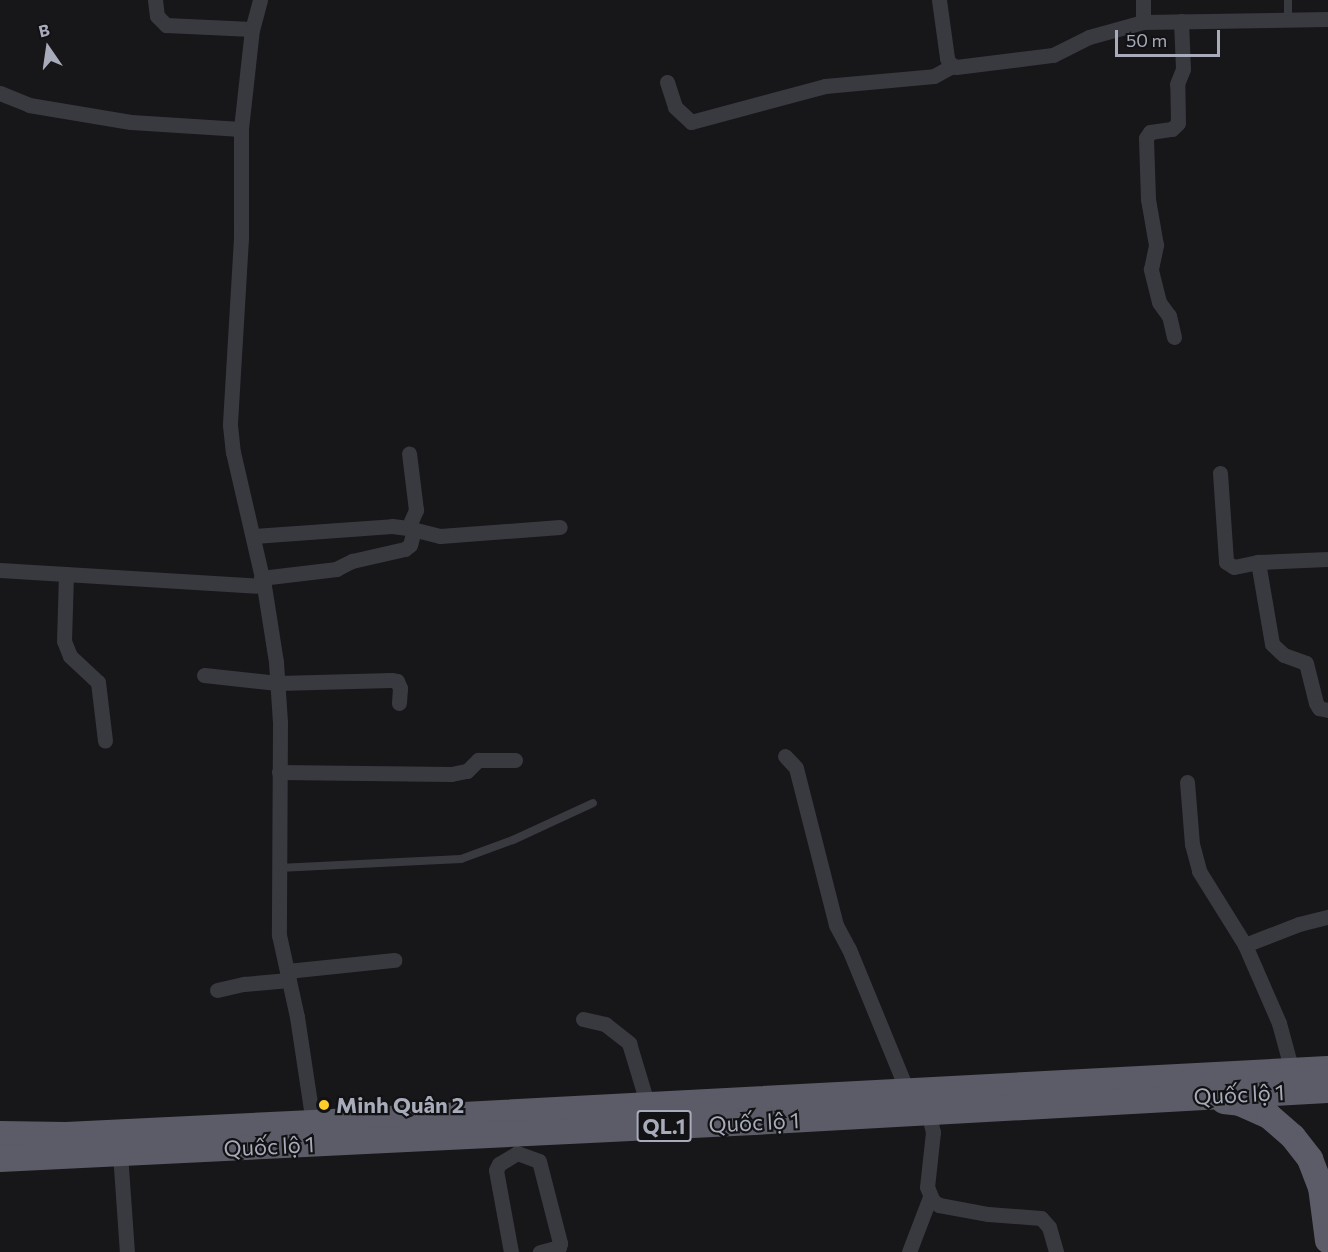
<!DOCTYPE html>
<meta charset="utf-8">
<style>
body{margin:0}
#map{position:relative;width:1328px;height:1252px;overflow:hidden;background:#171719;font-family:Commissioner,sans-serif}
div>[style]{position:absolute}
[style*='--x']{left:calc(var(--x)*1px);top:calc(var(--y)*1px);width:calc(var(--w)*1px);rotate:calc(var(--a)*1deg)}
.service>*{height:8px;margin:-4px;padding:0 4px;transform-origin:4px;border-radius:4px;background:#393a40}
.minor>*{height:15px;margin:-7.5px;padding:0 7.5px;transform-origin:7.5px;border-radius:7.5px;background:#393a40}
.trunk>*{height:26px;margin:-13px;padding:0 13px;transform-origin:13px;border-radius:13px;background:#5b5c67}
.dots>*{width:16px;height:16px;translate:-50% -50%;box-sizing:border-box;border:3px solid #121214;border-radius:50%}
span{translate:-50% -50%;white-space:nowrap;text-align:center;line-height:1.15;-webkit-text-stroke:4.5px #121214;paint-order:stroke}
.shield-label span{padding:2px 4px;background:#121214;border:2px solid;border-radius:4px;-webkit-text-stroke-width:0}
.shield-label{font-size:21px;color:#a8abba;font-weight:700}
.street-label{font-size:22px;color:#a8abba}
.poi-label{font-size:22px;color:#a8abba;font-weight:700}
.left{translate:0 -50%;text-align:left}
.north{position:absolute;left:18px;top:18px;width:60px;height:60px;-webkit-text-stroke:4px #121214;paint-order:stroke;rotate:347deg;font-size:16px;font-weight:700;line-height:24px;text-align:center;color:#a8abba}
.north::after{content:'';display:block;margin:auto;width:21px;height:27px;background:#a8abba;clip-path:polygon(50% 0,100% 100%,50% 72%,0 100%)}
.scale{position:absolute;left:1115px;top:30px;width:105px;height:27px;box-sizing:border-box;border:3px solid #a8abba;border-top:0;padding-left:8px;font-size:18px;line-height:21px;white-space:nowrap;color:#a8abba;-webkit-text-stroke:4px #121214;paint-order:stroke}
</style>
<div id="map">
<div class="service">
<i style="--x:1288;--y:0;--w:20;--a:90"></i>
<i style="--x:279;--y:868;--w:182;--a:-2.8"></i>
<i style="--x:461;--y:859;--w:55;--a:-20.1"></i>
<i style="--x:513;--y:840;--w:88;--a:-24.8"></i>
</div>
<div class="minor">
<i style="--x:155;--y:0;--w:16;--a:83"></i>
<i style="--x:157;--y:16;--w:13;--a:45"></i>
<i style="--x:166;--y:25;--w:86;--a:2.7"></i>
<i style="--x:260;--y:0;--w:30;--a:105"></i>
<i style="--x:252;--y:29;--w:101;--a:96.3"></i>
<i style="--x:241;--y:129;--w:109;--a:90"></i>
<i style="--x:241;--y:238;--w:187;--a:93.4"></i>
<i style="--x:230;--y:425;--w:27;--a:84"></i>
<i style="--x:233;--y:452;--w:138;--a:77"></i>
<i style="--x:264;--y:586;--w:77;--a:81"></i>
<i style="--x:276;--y:662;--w:61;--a:86.2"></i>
<i style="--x:280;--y:723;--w:212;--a:90.3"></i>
<i style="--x:279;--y:935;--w:84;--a:77.6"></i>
<i style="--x:297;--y:1017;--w:107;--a:81.4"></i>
<i style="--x:939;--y:0;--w:59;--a:82.1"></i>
<i style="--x:947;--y:58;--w:5;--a:68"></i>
<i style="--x:949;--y:63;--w:8;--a:30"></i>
<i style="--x:956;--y:67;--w:98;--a:-7.1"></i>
<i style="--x:1053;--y:55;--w:40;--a:-26.6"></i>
<i style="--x:1089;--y:37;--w:56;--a:-15.5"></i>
<i style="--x:1143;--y:22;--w:185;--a:-0.9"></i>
<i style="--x:1143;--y:22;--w:22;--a:-90"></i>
<i style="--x:667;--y:82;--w:26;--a:72"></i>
<i style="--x:675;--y:107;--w:22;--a:43"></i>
<i style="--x:691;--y:122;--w:139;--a:-15"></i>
<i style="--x:825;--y:86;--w:109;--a:-5.2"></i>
<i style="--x:934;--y:76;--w:21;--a:-29"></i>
<i style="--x:0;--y:93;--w:31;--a:22"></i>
<i style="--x:29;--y:105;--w:103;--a:9.5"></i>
<i style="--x:131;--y:122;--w:110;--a:3.6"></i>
<i style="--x:1174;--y:337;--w:22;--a:-103"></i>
<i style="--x:1169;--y:316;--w:17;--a:-126"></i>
<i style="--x:1159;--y:302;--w:34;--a:-104"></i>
<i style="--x:1151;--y:269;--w:25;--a:-78"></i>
<i style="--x:1156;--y:245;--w:47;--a:-99.9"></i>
<i style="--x:1148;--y:199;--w:61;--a:-91.9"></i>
<i style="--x:1146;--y:138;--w:7;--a:-56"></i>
<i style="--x:1150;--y:132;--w:22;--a:-8"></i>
<i style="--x:1172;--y:129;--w:8;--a:-45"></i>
<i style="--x:1178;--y:123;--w:39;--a:-91"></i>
<i style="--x:1177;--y:84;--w:16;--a:-68"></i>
<i style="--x:1183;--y:69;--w:48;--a:-92.4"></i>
<i style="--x:1220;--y:473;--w:89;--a:86.1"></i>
<i style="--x:1226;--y:562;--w:9;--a:32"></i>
<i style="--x:1234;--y:567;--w:25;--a:-12"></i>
<i style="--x:1258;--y:562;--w:83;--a:80.3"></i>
<i style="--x:1272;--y:644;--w:16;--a:43"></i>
<i style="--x:1284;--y:655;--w:23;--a:20"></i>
<i style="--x:1306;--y:663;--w:41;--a:76"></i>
<i style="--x:1316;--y:703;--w:6;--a:59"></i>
<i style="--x:1319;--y:708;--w:9;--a:13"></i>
<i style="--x:408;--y:528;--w:20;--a:-66"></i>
<i style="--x:416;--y:510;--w:57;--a:-97"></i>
<i style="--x:254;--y:536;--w:138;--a:-4.1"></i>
<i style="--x:392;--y:526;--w:16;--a:7"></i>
<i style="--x:408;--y:528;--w:33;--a:14"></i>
<i style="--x:440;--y:536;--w:120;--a:-4.3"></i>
<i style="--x:1258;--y:562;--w:70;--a:-2.5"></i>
<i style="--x:0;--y:570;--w:264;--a:3.5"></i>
<i style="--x:66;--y:574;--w:67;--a:91.7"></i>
<i style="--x:64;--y:641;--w:16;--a:68"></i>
<i style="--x:70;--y:656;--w:38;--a:43"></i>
<i style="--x:98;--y:682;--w:59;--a:83.2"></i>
<i style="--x:261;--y:578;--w:76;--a:-6.8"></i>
<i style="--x:336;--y:569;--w:18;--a:-27"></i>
<i style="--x:352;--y:561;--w:54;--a:-12.8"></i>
<i style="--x:405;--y:549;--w:6;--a:-39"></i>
<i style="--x:410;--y:545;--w:16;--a:-75"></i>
<i style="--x:204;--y:675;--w:74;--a:6.2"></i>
<i style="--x:278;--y:683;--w:113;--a:-1.5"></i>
<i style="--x:391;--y:680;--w:6;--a:9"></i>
<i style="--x:397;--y:681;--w:8;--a:67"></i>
<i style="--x:400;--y:688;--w:15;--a:94"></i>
<i style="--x:785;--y:756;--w:16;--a:47"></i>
<i style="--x:796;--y:768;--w:162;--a:75.7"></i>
<i style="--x:836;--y:925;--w:27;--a:62"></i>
<i style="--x:849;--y:949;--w:156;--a:67.7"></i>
<i style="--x:279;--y:772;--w:172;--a:0.7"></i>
<i style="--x:451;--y:774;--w:16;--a:-11"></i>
<i style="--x:467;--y:771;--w:16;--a:-45"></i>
<i style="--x:478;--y:760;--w:37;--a:0"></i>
<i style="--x:1187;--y:782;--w:62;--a:85.4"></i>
<i style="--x:1192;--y:844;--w:28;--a:75"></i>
<i style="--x:1199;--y:871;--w:87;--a:58.1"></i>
<i style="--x:287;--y:971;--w:108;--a:-5.9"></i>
<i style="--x:217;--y:990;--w:28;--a:-13"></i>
<i style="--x:244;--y:984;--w:45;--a:-5.1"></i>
<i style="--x:583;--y:1019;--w:23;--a:13"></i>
<i style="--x:605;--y:1024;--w:31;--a:38"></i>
<i style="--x:629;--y:1043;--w:66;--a:73.2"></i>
<i style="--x:1292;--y:1071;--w:50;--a:-105.2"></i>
<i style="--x:1279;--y:1023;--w:85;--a:-113.6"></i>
<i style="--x:1245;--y:945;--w:58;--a:-21.3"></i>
<i style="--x:1299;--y:924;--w:30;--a:-14"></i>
<i style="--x:928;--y:1112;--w:21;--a:76"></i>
<i style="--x:933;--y:1132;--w:55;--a:96.2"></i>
<i style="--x:927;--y:1187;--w:15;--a:67"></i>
<i style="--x:933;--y:1201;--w:7;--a:34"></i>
<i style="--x:939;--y:1205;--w:50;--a:10.4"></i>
<i style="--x:988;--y:1214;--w:53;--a:4.3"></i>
<i style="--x:1041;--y:1218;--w:12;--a:48"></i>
<i style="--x:1049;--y:1227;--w:26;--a:74"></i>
<i style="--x:120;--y:1153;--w:99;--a:86"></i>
<i style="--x:511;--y:1252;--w:83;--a:-100.4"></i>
<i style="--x:496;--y:1170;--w:7;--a:-63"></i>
<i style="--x:499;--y:1164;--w:21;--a:-31"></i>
<i style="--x:517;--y:1153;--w:23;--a:20"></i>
<i style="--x:539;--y:1161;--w:85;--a:75.6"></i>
<i style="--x:560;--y:1243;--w:4;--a:104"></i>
<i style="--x:559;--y:1247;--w:20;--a:165"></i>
<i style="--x:909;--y:1252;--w:59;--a:-69.1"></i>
</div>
<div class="trunk">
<i style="--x:1224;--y:1101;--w:16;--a:7"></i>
<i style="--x:1240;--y:1103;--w:32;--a:24"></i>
<i style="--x:1269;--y:1116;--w:32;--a:41"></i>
<i style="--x:1293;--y:1137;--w:28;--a:52"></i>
<i style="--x:1310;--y:1159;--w:30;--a:69"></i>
<i style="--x:1321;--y:1187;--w:54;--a:82.6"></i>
<i style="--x:0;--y:1134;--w:66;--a:0.9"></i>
<i style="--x:66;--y:1135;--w:247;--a:-2.8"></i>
<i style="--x:313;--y:1123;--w:1016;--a:-3.05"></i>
<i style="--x:0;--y:1159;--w:755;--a:-2.81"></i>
<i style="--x:754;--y:1122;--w:575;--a:-3.19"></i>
</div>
<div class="dots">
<i style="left:324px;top:1105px;background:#ffce29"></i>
</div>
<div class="shield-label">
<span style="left:664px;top:1126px">QL.1</span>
</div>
<div class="street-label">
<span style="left:1239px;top:1094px;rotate:-3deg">Quốc lộ 1</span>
<span style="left:754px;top:1122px;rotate:-3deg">Quốc lộ 1</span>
<span style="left:269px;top:1146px;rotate:-3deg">Quốc lộ 1</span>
</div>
<div class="poi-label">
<span class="left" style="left:336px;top:1105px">Minh Quân 2</span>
</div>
<div class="north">B</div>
<div class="scale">50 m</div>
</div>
